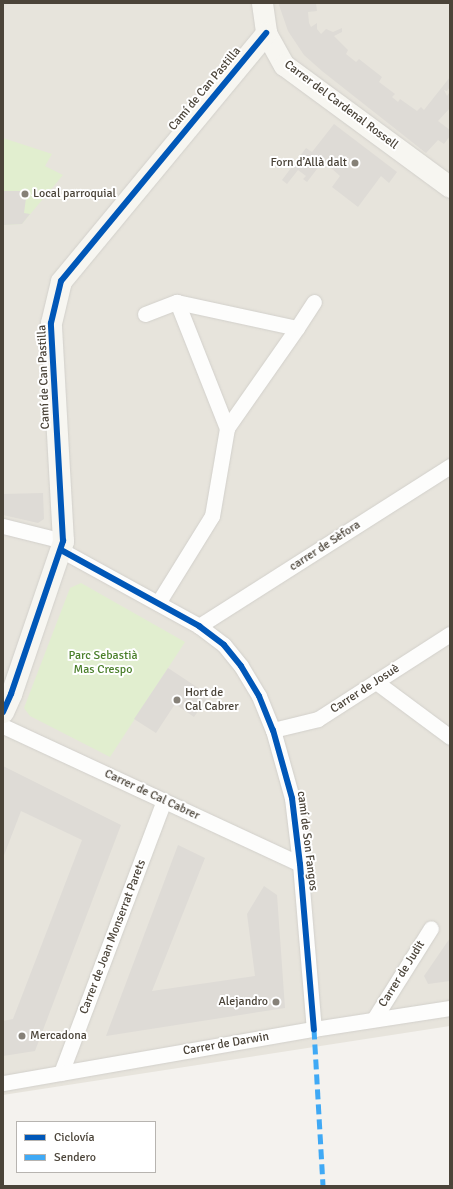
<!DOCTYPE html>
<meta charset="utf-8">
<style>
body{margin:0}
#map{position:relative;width:453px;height:1189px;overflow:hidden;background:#f4f2ee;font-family:Signika,sans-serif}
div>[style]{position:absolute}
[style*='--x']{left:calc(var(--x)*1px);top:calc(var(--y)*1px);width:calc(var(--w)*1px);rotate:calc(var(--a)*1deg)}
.residential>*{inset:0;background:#e7e4dc}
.green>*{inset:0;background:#e1eecf}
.building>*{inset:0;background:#dedbd6}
.roads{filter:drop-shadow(0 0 1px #d2d0cb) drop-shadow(0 0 1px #d2d0cb)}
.street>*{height:15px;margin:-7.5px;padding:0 7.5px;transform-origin:7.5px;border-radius:7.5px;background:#fdfdfc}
.secondary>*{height:21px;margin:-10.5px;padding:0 10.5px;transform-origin:10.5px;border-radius:10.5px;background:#f7f6f1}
.quiet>*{height:5px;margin-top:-2.5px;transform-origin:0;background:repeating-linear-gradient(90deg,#3fa9f5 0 10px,transparent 0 15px)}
.cycleway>*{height:6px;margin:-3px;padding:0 3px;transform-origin:3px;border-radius:3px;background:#0057b8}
.dots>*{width:11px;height:11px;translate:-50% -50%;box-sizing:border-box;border:2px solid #fff;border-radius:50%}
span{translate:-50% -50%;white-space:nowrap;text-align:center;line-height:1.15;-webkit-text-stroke:4px #fff;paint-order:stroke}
.street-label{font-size:12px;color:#4b4439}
.poi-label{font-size:12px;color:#4b4439}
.right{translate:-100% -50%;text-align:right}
.left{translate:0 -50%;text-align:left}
.park-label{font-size:12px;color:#4a7f2a}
.frame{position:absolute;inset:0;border:4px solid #4b4439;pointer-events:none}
.legend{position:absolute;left:16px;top:1121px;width:140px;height:52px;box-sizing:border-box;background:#fff;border:1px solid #b7b4b0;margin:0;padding:5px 7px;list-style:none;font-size:12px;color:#4b4439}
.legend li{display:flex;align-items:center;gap:8px;height:20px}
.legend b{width:20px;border:1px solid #b7b4b0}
</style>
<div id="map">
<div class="residential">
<i style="clip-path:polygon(3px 3px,450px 3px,450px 1026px,3px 1095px)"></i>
</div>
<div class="green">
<i style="clip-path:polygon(3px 138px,52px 154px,45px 166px,63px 175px,22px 224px,3px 225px)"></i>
<i style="clip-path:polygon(81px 583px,185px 642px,110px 757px,30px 716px,24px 708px,70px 588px)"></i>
</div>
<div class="building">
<i style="clip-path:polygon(280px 3px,316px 3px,317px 11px,308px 12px,309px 23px,311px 27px,317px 23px,317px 29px,321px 34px,326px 29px,333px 32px,342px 28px,342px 32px,334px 36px,348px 50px,346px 54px,356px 62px,359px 59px,382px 77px,379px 82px,395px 94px,392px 97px,398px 102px,400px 99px,417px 111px,421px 107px,424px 110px,450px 77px,450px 87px,447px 91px,444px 90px,447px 96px,449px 93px,450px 94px,450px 108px,438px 121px,450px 130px,450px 136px,444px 144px,438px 140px,426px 153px,322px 71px,304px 55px,288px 31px,279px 5px)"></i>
<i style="clip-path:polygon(334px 124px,397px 172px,389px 183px,381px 176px,358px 207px,332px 187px,340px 176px,321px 159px,315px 167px,317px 169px,307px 182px,303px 179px,306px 176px,298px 170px,287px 184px,282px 180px,306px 148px,312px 152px)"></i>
<i style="clip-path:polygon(3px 191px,27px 191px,24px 213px,30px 214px,22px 224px,3px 225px)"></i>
<i style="clip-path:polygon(43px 493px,44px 519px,38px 523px,3px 515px,3px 494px)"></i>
<i style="clip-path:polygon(168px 668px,209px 695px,194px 717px,175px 704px,156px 733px,134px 719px)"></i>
<i style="clip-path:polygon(3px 766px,121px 825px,35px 1051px,3px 1056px,3px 1021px,13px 1019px,82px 840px,21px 811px,3px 858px)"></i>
<i style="clip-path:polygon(178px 845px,205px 858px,152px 991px,255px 976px,247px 914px,264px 886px,277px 895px,285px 1008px,106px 1036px)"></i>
<i style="clip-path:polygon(450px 938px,450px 981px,428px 984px,424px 976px)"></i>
</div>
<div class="roads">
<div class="street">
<i style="--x:145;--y:314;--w:34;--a:-21"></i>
<i style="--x:297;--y:328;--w:31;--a:-57"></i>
<i style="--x:3;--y:526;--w:62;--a:14"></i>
<i style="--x:61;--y:550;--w:158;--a:28.8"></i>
<i style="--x:199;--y:626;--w:31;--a:37"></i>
<i style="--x:224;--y:645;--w:27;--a:51"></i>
<i style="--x:241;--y:666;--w:35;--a:59"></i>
<i style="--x:259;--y:696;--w:37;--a:68"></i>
<i style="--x:273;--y:730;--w:71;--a:74.4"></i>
<i style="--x:292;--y:798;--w:66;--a:83.1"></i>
<i style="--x:300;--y:864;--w:166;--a:85.2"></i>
<i style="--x:158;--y:603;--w:102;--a:-58.2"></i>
<i style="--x:212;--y:516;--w:89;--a:-80.3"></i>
<i style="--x:227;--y:428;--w:122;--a:-55"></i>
<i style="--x:297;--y:328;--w:123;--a:-167.8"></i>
<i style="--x:177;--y:302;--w:136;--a:68.4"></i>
<i style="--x:199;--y:626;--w:298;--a:-32.5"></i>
<i style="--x:376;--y:682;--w:92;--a:36.6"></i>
<i style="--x:3;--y:726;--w:327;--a:24.9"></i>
<i style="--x:273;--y:730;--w:46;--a:-13.7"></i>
<i style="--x:318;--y:719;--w:157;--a:-32.8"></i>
<i style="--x:374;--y:1019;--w:107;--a:-57.9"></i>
<i style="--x:61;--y:1073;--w:291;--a:-69.3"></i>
<i style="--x:3;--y:1083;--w:316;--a:-9.9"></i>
<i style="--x:314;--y:1029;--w:138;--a:-8.8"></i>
</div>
<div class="secondary">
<i style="--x:262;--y:3;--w:30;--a:82"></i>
<i style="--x:266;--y:33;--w:37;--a:61"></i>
<i style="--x:284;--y:65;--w:206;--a:36.3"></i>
<i style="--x:3;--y:712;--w:20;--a:-66"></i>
<i style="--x:11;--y:694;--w:162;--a:-71.2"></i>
<i style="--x:63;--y:541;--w:218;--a:-93.2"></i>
<i style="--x:51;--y:323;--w:43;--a:-76.6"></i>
<i style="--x:61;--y:281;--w:322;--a:-50.4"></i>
</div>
</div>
<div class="quiet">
<i style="--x:314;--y:1029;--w:157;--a:86.7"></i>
</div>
<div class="cycleway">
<i style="--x:61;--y:550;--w:158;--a:28.8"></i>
<i style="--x:199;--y:626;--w:31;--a:37"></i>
<i style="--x:224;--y:645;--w:27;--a:51"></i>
<i style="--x:241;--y:666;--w:35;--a:59"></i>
<i style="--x:259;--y:696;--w:37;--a:68"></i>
<i style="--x:273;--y:730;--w:71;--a:74.4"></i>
<i style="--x:292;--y:798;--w:66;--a:83.1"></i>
<i style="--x:300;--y:864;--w:166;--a:85.2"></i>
<i style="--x:3;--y:712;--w:20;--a:-66"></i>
<i style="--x:11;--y:694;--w:162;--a:-71.2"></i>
<i style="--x:63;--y:541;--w:218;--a:-93.2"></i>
<i style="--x:51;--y:323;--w:43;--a:-76.6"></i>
<i style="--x:61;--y:281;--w:322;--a:-50.4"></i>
</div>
<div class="dots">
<i style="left:355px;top:163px;background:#868178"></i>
<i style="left:25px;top:194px;background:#868178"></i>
<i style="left:177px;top:700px;background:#868178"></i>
<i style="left:276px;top:1002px;background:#868178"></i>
<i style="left:22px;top:1036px;background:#868178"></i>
</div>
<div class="street-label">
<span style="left:205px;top:89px;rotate:-50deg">Camí de Can Pastilla</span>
<span style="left:341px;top:105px;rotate:37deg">Carrer del Cardenal Rossell</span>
<span style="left:44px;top:377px;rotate:-92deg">Camí de Can Pastilla</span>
<span style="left:325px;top:546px;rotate:-33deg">carrer de Sèfora</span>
<span style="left:365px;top:689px;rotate:-33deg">Carrer de Josuè</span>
<span style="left:152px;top:795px;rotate:25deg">Carrer de Cal Cabrer</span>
<span style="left:307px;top:841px;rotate:83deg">camí de Son Fangos</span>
<span style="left:113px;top:937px;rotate:-69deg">Carrer de Joan Monserrat Parets</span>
<span style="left:402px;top:974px;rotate:-58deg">Carrer de Judit</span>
<span style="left:226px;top:1044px;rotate:-10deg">Carrer de Darwin</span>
</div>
<div class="poi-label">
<span class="right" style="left:347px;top:163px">Forn d’Allà dalt</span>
<span class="left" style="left:33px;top:194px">Local parroquial</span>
<span class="left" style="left:185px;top:700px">Hort de<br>Cal Cabrer</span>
<span class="right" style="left:268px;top:1002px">Alejandro</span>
<span class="left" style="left:30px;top:1036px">Mercadona</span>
</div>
<div class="park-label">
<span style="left:103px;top:663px">Parc Sebastià<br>Mas Crespo</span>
</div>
<div class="frame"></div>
<ul class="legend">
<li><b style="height:5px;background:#0057b8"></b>Ciclovía</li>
<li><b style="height:5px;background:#3fa9f5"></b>Sendero</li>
</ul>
</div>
